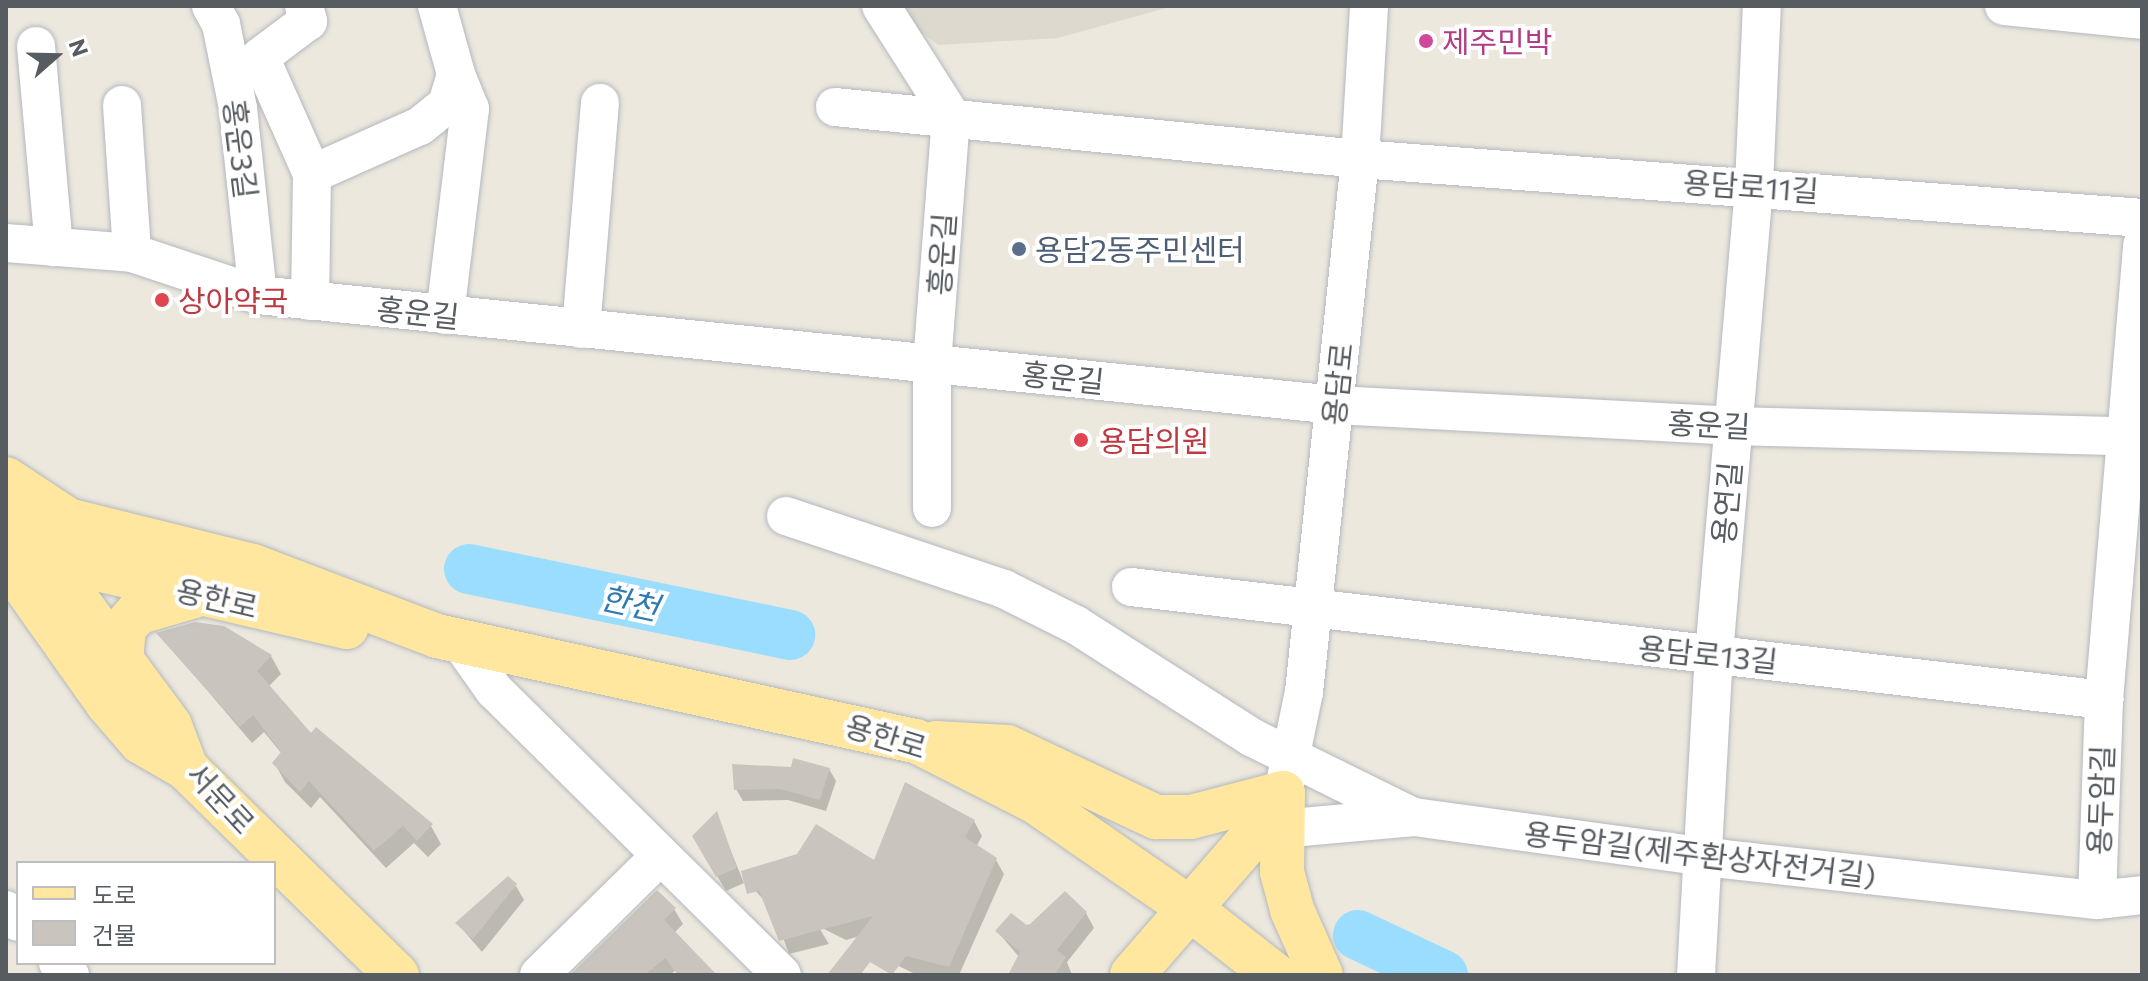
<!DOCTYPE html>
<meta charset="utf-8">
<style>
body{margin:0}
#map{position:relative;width:2148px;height:981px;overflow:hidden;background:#ece8de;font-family:Commissioner,"Noto Sans KR",sans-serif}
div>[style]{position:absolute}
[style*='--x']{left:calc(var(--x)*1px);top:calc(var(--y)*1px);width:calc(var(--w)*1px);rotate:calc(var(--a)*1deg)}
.education>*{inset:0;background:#ded9ce}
.shadow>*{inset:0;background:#0003}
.river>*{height:50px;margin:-25px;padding:0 25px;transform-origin:25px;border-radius:25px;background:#9bddff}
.building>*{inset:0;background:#c9c4bd}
.roads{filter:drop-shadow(0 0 2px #b4b8bd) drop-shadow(0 0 2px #b4b8bd)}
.minor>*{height:38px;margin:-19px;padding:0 19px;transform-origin:19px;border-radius:19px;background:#fff}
.major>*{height:44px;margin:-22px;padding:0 22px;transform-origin:22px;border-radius:22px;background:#ffe7a0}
.dots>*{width:22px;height:22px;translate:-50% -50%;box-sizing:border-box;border:4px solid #fff;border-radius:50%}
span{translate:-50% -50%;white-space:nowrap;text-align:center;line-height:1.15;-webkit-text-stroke:8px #fff;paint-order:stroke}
.hotel-label{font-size:30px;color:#b23c85}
.left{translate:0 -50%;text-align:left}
.street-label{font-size:30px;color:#575c61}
.service-label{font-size:30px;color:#4e5e75}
.health-label{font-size:30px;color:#be3a42}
.water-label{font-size:32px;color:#2f7ab0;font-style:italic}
.frame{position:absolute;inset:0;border:8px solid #575c61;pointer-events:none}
.legend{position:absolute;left:16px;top:861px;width:260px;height:104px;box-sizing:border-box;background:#fff;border:2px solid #bcbec0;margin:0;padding:10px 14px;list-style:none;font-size:24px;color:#575c61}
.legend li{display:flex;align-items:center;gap:16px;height:40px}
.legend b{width:40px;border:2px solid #bcbec0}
.north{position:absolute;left:16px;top:16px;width:80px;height:80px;-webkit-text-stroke:6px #fff;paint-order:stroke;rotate:70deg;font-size:22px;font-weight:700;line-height:32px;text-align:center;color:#575c61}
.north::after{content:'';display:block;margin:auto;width:28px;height:36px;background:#575c61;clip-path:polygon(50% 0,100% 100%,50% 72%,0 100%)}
</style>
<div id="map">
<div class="education">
<i style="clip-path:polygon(903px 6px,1173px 6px,1058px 38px,938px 45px,917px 29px)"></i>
</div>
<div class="shadow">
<i style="clip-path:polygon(223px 628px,271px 656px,281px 674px,268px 687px,311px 736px,431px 826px,441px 844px,428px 857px,414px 843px,386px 868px,320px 797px,311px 808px,285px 782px,275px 764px,282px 754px,264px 732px,252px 743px,159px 634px)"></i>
<i style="clip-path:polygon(792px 769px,829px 769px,836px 781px,826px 811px,788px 800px,743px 801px,736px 789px)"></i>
<i style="clip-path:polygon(716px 815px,744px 883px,726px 891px,694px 837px)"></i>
<i style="clip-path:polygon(974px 821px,982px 836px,976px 847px,996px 860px,1004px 874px,959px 975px,913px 973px,868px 951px,860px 936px,846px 940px,818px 926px,829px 944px,789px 954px,773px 910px,751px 886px,875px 863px)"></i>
<i style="clip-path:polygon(516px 886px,524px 900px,482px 952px,457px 923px)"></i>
<i style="clip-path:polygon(674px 909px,683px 924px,674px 933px,691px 957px,670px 975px,573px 975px)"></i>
<i style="clip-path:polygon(1086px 913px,1094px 928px,1067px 962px,1072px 975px,1010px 975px,1020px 958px,997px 931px)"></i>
</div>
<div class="river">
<i style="--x:469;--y:569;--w:328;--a:11.6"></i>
<i style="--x:1358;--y:935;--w:94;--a:25.2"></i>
</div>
<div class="building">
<i style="clip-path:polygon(195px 622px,224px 626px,272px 655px,257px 671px,311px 733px,316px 727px,433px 824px,417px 841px,403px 826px,374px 851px,309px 781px,300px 792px,272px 763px,281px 752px,253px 715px,240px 727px,156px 633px)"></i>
<i style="clip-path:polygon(793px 758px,830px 768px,820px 800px,780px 789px,734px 790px,732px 764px,791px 767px)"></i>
<i style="clip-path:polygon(905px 782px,975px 820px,965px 837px,997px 858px,949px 967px,906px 956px,892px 975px,870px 962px,860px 975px,827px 975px,873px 916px,779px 941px,759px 891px,747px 894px,741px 871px,797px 854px,816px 824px,874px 860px)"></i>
<i style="clip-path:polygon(717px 811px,737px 868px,716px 877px,692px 836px)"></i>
<i style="clip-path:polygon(508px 876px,517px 884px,473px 939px,455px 923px)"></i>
<i style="clip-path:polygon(657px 890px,676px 908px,664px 920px,717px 975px,678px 975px,665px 958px,645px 975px,570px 975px)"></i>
<i style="clip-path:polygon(1065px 891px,1087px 912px,1057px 950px,1066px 957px,1055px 975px,1008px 975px,1020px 952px,995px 931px,1011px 913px,1028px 926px)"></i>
</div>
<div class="roads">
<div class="minor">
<i style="--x:211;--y:6;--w:21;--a:61"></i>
<i style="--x:221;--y:24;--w:86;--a:78.6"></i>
<i style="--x:238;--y:108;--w:188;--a:83.9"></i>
<i style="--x:304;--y:6;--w:16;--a:75"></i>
<i style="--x:308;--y:21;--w:60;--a:143.1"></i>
<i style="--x:260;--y:57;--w:128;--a:66"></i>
<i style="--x:881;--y:6;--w:130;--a:57.5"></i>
<i style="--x:2004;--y:6;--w:139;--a:5.8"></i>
<i style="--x:36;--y:46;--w:202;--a:84.9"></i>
<i style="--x:122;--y:105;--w:148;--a:86.1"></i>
<i style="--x:835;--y:107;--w:528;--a:5.66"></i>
<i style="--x:1360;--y:159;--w:784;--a:4.31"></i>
<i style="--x:6;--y:243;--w:126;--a:4.5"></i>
<i style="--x:132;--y:253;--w:133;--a:18.4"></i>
<i style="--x:258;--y:295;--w:1083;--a:5.83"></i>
<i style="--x:1335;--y:405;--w:398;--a:3"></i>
<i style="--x:1732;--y:426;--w:410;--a:1.5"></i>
<i style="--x:310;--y:301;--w:127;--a:-89.1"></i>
<i style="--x:312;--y:174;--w:118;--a:-24"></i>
<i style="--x:420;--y:126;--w:35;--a:-39"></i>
<i style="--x:447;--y:104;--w:31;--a:-73"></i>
<i style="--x:456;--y:74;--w:71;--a:-105.6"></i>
<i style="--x:445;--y:315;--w:208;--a:-83.1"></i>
<i style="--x:470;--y:109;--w:38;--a:-112"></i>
<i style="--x:581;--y:329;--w:227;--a:-85.2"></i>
<i style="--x:932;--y:508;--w:144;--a:-90"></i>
<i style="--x:932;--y:364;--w:249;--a:-85.6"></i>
<i style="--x:786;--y:516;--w:230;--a:18.5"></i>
<i style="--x:1004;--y:589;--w:80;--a:26.6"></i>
<i style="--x:1076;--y:625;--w:208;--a:32.6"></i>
<i style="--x:1251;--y:737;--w:178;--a:26.3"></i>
<i style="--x:1131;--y:587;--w:980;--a:6.62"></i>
<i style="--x:460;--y:642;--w:59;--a:54.7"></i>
<i style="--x:494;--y:690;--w:405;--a:44.7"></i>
<i style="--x:1268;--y:816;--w:27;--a:-57"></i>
<i style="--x:1283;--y:793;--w:103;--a:-78.3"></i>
<i style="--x:1304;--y:692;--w:536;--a:-84"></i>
<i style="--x:1360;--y:159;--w:153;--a:-86.6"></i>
<i style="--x:1257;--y:831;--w:158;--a:-5.1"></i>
<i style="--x:1414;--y:817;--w:294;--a:7.8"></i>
<i style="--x:1705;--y:857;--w:394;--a:6.3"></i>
<i style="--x:2097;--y:900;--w:45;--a:-6.3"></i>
<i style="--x:2097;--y:900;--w:200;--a:-88"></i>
<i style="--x:2104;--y:700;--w:457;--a:-85.2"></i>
<i style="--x:6;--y:910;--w:17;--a:45"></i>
<i style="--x:58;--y:963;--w:17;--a:45"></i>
<i style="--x:539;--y:975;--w:167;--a:-44.5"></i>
<i style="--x:1696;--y:975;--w:322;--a:-86.8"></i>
<i style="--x:1714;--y:654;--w:470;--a:-85.1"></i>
<i style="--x:1754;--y:186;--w:180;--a:-87.5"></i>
</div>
<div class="major">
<i style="--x:6;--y:479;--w:74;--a:33.5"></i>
<i style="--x:68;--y:520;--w:191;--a:14"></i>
<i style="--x:253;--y:566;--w:197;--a:20.8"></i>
<i style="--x:437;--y:636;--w:490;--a:12.4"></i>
<i style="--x:916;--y:741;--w:135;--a:26.9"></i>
<i style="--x:1036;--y:802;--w:185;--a:34.6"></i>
<i style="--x:1188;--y:907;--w:110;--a:38"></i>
<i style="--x:6;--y:504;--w:276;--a:53.5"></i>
<i style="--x:170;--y:726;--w:45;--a:69.1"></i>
<i style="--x:186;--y:768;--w:296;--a:44.5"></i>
<i style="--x:33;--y:554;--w:322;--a:13.1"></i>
<i style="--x:6;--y:560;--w:176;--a:54.7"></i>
<i style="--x:108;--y:704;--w:50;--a:49"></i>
<i style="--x:141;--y:742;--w:52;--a:30"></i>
<i style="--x:121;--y:661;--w:33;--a:-85"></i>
<i style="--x:124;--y:628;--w:20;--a:-49"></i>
<i style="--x:137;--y:613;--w:59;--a:-16.6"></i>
<i style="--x:936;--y:743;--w:71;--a:3.2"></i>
<i style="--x:1007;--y:747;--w:165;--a:25.2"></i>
<i style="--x:1156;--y:817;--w:35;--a:0"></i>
<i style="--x:1191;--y:817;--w:95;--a:-14.6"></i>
<i style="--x:1283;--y:793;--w:79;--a:90.7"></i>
<i style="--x:1282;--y:872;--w:39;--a:75"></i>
<i style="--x:1292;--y:910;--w:71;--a:66"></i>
<i style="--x:1132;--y:975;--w:191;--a:-49"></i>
</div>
</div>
<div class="dots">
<i style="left:1426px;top:41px;background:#d1479c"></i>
<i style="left:1019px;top:249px;background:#5c6f8a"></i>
<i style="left:162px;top:300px;background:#e0444e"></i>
<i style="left:1081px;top:440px;background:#e0444e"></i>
</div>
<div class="hotel-label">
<span class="left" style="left:1442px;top:41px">제주민박</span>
</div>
<div class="street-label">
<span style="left:241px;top:149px;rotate:83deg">홍운3길</span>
<span style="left:1751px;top:186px;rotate:4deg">용담로11길</span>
<span style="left:941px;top:254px;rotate:-86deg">흥운길</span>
<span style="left:418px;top:312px;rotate:6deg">홍운길</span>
<span style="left:1063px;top:377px;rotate:6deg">홍운길</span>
<span style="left:1337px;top:384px;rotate:-84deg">용담로</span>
<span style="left:1709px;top:424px;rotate:3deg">홍운길</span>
<span style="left:1726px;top:503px;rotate:-85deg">용연길</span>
<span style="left:217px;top:598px;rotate:13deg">용한로</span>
<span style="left:1708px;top:654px;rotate:6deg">용담로13길</span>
<span style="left:886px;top:736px;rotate:17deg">용한로</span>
<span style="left:221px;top:798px;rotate:47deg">서문로</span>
<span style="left:2100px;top:800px;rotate:-88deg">용두암길</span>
<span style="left:1700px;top:854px;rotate:7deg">용두암길(제주환상자전거길)</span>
</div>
<div class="service-label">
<span class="left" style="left:1035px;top:249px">용담2동주민센터</span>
</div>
<div class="health-label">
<span class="left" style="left:178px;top:300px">상아약국</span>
<span class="left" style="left:1099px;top:440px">용담의원</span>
</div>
<div class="water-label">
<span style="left:630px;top:602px;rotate:12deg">한천</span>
</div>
<div class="frame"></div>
<ul class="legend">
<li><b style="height:10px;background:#ffe7a0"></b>도로</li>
<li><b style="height:22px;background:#c9c4bd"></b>건물</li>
</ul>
<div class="north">N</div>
</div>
